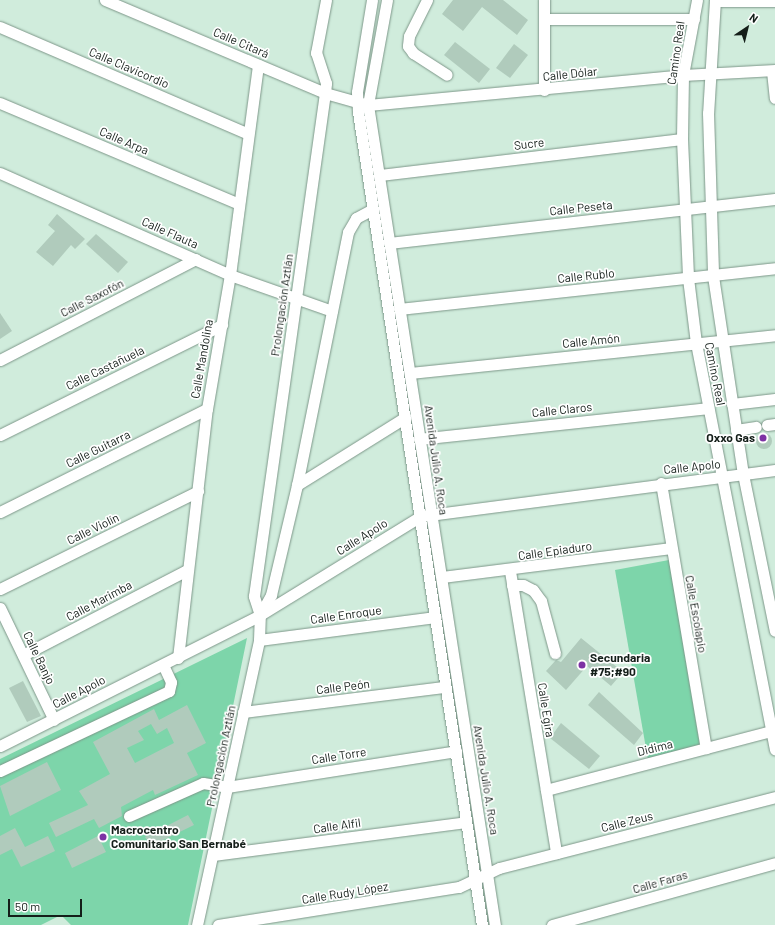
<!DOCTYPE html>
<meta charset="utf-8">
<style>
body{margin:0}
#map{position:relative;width:775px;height:925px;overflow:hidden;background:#d0ecdc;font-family:Barlow,sans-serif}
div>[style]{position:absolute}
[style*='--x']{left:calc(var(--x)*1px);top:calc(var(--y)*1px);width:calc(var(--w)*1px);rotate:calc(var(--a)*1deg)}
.green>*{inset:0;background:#7dd5aa}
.building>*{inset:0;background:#b0cbbc}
.round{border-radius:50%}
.roads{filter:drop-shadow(0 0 1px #7d9789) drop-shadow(0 0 1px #7d9789)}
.minor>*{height:11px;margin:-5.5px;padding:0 5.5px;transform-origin:5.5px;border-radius:5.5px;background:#fff}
.dots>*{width:11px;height:11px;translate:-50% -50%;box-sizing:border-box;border:2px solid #fff;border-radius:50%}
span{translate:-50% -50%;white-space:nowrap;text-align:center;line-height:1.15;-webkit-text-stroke:3.5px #fff;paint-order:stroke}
.street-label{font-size:12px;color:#141e19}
.poi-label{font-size:12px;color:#141e19;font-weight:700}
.right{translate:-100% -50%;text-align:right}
.left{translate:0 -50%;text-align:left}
.north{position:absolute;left:727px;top:8px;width:40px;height:40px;-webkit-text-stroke:3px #fff;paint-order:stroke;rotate:35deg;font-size:11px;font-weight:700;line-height:16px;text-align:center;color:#141e19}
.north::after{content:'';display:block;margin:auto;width:14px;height:18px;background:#141e19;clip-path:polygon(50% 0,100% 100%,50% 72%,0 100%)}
.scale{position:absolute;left:8px;top:899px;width:74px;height:18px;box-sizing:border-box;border:2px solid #141e19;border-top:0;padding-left:5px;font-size:12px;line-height:14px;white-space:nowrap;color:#141e19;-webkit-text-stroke:3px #fff;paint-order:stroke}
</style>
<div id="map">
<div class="green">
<i style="clip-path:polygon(669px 560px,700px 746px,648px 760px,615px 570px)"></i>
<i style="clip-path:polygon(247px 638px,188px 925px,71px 925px,61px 915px,41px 925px,0 925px,0 759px)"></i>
</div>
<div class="building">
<i style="clip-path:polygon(453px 0,503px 0,528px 20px,517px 35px,482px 7px,463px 31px,442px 14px)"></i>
<i style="clip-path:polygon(455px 42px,490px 69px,479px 83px,444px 55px)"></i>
<i style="clip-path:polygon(514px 44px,528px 55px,510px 78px,496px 68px)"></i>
<i style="clip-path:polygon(57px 214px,85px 239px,75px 249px,71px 245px,53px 266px,36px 252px,55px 231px,48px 225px)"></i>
<i style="clip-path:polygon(96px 234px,128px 262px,118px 273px,86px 244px)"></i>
<i style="clip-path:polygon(0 313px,12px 331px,0 339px)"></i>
<i class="round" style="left:756px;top:433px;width:16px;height:16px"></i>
<i style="clip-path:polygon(581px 638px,623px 672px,611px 686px,587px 666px,566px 690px,546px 671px,556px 660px,561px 662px)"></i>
<i style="clip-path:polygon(23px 681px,41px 716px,27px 722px,9px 688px)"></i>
<i style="clip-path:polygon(599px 692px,643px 733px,634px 745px,588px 705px)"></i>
<i style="clip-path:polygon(evenodd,187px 705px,206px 743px,187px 753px,198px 775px,155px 795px,153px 790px,121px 807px,122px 816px,99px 828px,94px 819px,56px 837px,49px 823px,88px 805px,79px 791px,110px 774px,93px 742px,154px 709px,159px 720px,187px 705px,151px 724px,157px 734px,167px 728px,174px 743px,135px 763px,127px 748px,144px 740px,138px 731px,151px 724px)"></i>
<i style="clip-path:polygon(561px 723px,600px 756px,589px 769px,550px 738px)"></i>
<i style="clip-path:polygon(47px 762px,61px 790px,10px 816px,0 786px)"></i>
<i style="clip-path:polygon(188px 815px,194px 825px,151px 846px,145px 837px)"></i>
<i style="clip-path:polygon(15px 828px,25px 847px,48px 836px,55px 851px,21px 867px,12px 849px,0 855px,0 836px)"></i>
<i style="clip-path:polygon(98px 836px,106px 852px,72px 868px,65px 853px)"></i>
</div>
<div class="roads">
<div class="minor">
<i style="--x:105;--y:0;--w:239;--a:22.9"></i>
<i style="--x:325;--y:93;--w:45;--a:15.6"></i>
<i style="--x:368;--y:105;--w:316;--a:-5.4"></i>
<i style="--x:683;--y:75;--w:92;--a:-3.1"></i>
<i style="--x:372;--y:0;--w:93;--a:99.3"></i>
<i style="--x:357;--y:92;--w:20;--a:87"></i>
<i style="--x:358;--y:112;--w:822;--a:81.33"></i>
<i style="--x:387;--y:0;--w:107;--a:100.3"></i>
<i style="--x:368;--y:105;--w:830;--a:81.2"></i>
<i style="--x:427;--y:0;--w:40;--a:116.6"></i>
<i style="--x:409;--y:36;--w:10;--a:96"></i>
<i style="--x:408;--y:46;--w:9;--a:54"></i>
<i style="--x:413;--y:53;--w:40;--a:32.9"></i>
<i style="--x:697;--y:0;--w:76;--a:100.6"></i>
<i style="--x:683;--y:75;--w:64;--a:90.9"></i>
<i style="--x:682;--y:139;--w:139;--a:87.5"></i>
<i style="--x:688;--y:278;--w:65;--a:83"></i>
<i style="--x:696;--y:343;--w:414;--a:79"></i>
<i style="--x:715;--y:0;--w:113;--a:93.5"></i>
<i style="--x:708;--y:113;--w:163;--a:88.2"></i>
<i style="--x:713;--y:276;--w:200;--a:81.4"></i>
<i style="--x:743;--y:474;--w:160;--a:78.5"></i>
<i style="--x:715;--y:1;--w:60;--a:0"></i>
<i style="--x:544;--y:19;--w:150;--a:0"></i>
<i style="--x:0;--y:27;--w:270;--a:23.3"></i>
<i style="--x:772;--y:71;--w:27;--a:84"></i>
<i style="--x:544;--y:90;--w:90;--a:-90"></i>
<i style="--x:0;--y:103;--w:259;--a:22.9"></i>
<i style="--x:0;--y:173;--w:252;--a:23.9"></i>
<i style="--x:230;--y:275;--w:108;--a:19.4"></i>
<i style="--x:380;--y:175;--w:304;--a:-6.8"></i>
<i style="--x:389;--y:243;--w:388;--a:-6.5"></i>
<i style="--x:399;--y:309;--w:378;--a:-6.2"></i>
<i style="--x:0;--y:360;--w:220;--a:-27.3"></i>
<i style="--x:410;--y:373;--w:367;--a:-5.9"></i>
<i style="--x:732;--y:404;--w:43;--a:-6.6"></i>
<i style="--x:767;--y:425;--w:8;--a:-7"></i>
<i style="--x:736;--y:430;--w:20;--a:-9"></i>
<i style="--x:0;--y:435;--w:248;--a:-26.4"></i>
<i style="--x:419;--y:439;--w:291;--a:-6.1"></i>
<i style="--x:661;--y:483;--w:269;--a:80.4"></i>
<i style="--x:297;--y:485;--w:128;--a:-32"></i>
<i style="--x:0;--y:512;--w:231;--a:-26.5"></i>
<i style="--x:510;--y:571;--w:286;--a:80.7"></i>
<i style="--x:442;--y:577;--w:231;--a:-7.2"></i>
<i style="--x:512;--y:585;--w:11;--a:0"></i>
<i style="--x:523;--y:585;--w:11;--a:27"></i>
<i style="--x:533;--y:590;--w:14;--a:54"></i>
<i style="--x:541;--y:601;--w:54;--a:74.9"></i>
<i style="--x:0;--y:589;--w:221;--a:-26.3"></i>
<i style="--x:0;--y:608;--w:124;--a:64.3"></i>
<i style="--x:261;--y:613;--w:21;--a:-61"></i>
<i style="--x:271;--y:595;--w:113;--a:-76.7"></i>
<i style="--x:297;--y:485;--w:258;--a:-78.6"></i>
<i style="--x:348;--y:232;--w:16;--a:-60"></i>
<i style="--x:356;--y:218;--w:19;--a:-28"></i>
<i style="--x:259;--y:640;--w:178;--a:-7.4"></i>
<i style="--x:23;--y:655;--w:185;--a:-27.4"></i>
<i style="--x:178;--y:658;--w:251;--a:-83.4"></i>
<i style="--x:207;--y:409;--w:136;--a:-80.3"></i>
<i style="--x:230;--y:275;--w:212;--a:-82.4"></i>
<i style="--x:243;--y:712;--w:204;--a:-7.1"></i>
<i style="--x:0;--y:746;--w:291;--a:-26.7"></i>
<i style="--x:260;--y:615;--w:189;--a:-31.6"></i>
<i style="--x:421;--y:516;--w:357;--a:-7.4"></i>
<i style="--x:0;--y:771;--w:187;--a:-25.3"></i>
<i style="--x:169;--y:691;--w:9;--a:-77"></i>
<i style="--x:171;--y:682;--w:19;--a:-115"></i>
<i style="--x:546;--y:790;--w:233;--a:-14.7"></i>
<i style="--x:129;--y:816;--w:81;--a:-24"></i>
<i style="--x:203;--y:783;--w:24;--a:9"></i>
<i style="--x:227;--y:787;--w:232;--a:-8.9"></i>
<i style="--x:213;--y:855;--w:255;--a:-7.4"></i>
<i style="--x:197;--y:925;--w:292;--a:-77.7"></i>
<i style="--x:259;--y:640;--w:25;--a:-88"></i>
<i style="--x:260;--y:615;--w:20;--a:-108"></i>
<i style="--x:254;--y:596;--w:508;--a:-81.97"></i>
<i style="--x:325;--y:93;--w:10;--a:-84"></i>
<i style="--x:326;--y:83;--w:32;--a:-108"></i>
<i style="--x:316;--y:53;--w:54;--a:-79.3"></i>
<i style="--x:218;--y:925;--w:244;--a:-9"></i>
<i style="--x:459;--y:887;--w:44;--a:-25.4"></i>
<i style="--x:499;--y:868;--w:285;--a:-14.4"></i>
<i style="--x:552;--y:925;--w:231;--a:-15.5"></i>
</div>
</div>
<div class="dots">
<i style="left:763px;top:438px;background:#7d32a4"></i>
<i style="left:582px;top:665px;background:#7d32a4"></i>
<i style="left:103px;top:837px;background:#7d32a4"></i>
</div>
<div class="street-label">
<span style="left:241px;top:43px;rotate:23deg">Calle Citará</span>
<span style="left:676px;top:53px;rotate:-82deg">Camino Real</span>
<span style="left:129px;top:68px;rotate:23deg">Calle Clavicordio</span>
<span style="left:570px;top:74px;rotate:-6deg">Calle Dólar</span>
<span style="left:124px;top:141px;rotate:23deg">Calle Arpa</span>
<span style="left:529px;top:144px;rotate:-7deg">Sucre</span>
<span style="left:581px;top:208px;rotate:-6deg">Calle Peseta</span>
<span style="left:170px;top:233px;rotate:24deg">Calle Flauta</span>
<span style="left:586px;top:276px;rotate:-6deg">Calle Rublo</span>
<span style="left:92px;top:298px;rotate:-27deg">Calle Saxofón</span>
<span style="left:282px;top:305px;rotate:-82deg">Prolongación Aztlán</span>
<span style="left:591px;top:341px;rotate:-6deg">Calle Amón</span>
<span style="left:202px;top:359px;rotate:-80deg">Calle Mandolina</span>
<span style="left:105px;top:368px;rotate:-26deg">Calle Castañuela</span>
<span style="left:715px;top:374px;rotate:79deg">Camino Real</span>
<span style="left:562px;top:410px;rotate:-6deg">Calle Claros</span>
<span style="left:98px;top:449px;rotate:-26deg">Calle Guitarra</span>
<span style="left:436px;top:460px;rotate:82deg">Avenida Julio A. Roca</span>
<span style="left:692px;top:467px;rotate:-6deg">Calle Apolo</span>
<span style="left:93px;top:529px;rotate:-26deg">Calle Violín</span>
<span style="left:362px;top:537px;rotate:-32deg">Calle Apolo</span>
<span style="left:555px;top:551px;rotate:-8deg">Calle Epiaduro</span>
<span style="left:99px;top:601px;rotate:-28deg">Calle Marimba</span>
<span style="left:696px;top:614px;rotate:80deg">Calle Escolapio</span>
<span style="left:346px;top:615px;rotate:-8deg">Calle Enroque</span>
<span style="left:39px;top:658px;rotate:64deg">Calle Banjo</span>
<span style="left:343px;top:687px;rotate:-7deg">Calle Peón</span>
<span style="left:79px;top:692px;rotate:-27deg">Calle Apolo</span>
<span style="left:546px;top:710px;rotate:81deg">Calle Egira</span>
<span style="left:655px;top:748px;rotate:-14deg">Didima</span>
<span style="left:221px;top:756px;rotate:-78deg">Prolongación Aztlán</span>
<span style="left:339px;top:756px;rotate:-9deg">Calle Torre</span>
<span style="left:486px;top:780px;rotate:81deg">Avenida Julio A. Roca</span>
<span style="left:627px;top:822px;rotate:-14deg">Calle Zeus</span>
<span style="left:337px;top:826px;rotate:-8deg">Calle Alfil</span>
<span style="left:660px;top:882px;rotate:-16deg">Calle Faras</span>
<span style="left:345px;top:893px;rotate:-9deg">Calle Rudy López</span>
</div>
<div class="poi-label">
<span class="right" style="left:755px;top:438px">Oxxo Gas</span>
<span class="left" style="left:590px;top:665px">Secundaria<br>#75;#90</span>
<span class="left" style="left:111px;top:837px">Macrocentro<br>Comunitario San Bernabé</span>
</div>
<div class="north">N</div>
<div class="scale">50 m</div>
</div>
